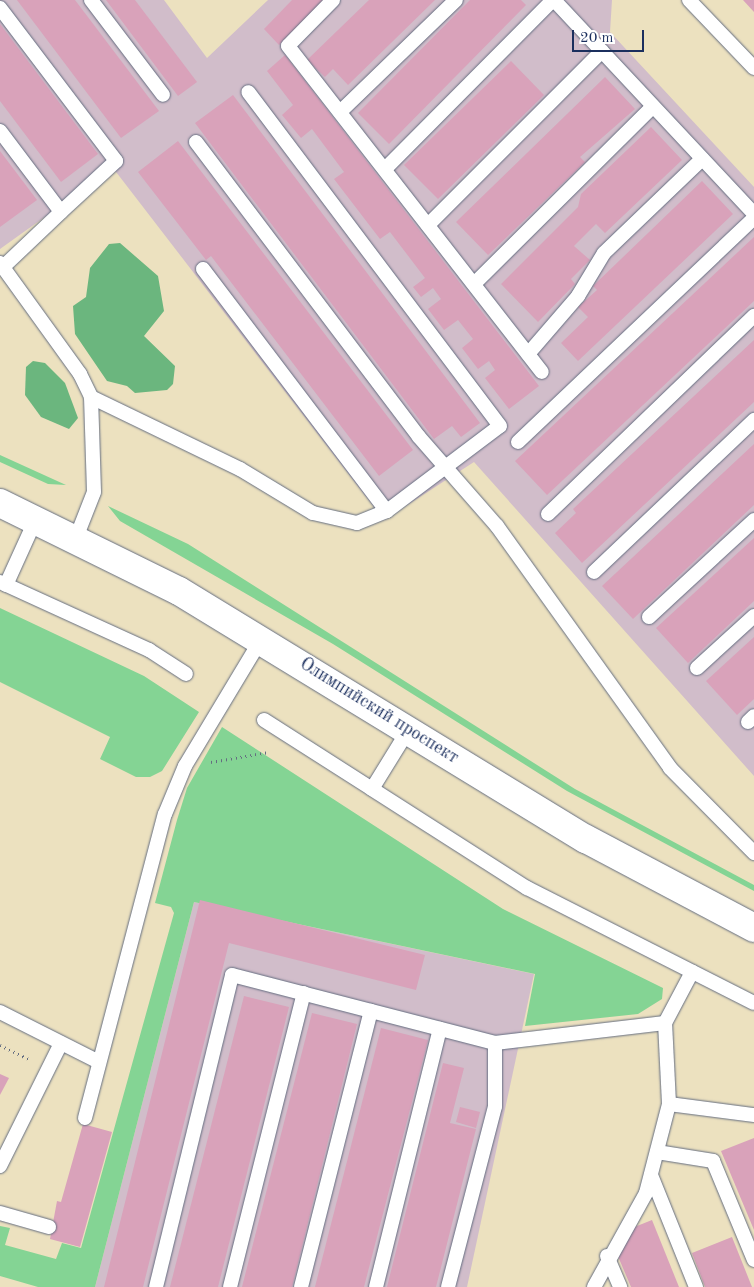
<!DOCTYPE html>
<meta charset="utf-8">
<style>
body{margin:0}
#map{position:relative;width:754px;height:1287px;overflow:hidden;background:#ece1bf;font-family:"Old Standard TT",serif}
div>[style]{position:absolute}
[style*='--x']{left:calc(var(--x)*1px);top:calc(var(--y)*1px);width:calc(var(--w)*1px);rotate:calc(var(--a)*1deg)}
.industrial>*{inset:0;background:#d1bdca}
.green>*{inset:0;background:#84d494}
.forest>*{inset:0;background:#6bb67e}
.building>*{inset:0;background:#d9a2ba}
.path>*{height:3px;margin-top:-1.5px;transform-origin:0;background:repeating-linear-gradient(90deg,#646d80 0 1px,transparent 0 5px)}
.roads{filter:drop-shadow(0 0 1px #646d80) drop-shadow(0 0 1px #646d80)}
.service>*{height:14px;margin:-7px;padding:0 7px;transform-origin:7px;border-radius:7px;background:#fff}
.tertiary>*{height:28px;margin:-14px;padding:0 14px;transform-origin:14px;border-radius:14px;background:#fff}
span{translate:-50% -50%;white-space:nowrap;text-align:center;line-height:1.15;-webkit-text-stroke:4px #fff;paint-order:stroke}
.street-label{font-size:18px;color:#1b2f5e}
.scale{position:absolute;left:572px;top:30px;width:72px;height:22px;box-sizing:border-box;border:2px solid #1b2f5e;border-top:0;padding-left:6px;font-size:15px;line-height:18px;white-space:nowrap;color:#1b2f5e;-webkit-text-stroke:4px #fff;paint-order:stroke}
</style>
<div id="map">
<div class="industrial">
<i style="clip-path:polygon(0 0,164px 0,207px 58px,268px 0,612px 0,610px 32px,754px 187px,754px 776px,474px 462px,384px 520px,113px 168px,0 249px)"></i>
<i style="clip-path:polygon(194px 902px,534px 974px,467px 1287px,95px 1287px)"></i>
</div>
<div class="green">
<i style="clip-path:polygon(0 455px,66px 485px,48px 484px,0 462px)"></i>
<i style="clip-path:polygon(108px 506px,188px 544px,575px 789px,754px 885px,754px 891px,567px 791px,333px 644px,120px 521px)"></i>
<i style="clip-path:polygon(0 608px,144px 676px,199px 712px,162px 771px,150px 777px,136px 777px,100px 759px,110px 737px,0 682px)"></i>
<i style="clip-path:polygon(222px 727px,503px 909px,663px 988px,662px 999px,638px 1014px,525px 1026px,535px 974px,194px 902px,95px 1287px,38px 1287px,0 1276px,0 1226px,10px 1228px,5px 1245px,56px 1259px,62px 1243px,81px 1248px,174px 913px,171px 907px,155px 903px,177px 820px,187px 788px)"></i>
</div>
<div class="forest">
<i style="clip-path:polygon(120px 243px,158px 276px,164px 311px,144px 336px,175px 366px,173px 384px,167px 390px,135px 393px,127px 386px,107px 381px,75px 334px,73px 306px,86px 297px,90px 268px,109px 244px)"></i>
<i style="clip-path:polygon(33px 361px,45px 363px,65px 383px,78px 418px,69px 429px,41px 417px,25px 395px,26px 367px)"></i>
</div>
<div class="building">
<i style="clip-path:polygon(17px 0,75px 0,159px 111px,121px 138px)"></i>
<i style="clip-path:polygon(106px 0,135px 0,197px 82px,178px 96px)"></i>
<i style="clip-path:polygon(292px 0,324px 0,279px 45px,264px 29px)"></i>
<i style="clip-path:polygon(369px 0,435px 0,348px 85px,333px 69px,325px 77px,307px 60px)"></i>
<i style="clip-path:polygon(470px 0,521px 0,526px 5px,389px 144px,358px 113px)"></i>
<i style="clip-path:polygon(743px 0,754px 0,754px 12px)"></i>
<i style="clip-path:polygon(0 24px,98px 154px,61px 182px,0 101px)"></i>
<i style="clip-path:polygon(285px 55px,539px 386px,509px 409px,485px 378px,495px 370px,489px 361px,478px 369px,462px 348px,473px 339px,458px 320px,444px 330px,428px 309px,441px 299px,433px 288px,421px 297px,413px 287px,425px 278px,390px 232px,380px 239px,334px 179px,344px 172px,312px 129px,301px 138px,282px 115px,293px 105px,267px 71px)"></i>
<i style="clip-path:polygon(511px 61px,544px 95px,438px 199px,404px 165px)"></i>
<i style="clip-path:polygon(605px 77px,635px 109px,580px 157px,585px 162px,488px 255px,456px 222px)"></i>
<i style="clip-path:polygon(233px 95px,480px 423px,461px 437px,452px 426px,434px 439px,195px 123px)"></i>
<i style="clip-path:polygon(651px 127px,682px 160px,605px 233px,596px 224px,574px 246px,590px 260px,571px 279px,575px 284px,538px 322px,501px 284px,578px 207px,581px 194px)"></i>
<i style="clip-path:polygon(178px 141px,413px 450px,379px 476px,211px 256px,206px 260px,138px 172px)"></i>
<i style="clip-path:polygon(0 151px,37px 200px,0 227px)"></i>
<i style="clip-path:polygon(702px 181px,733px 214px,578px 361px,561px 343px,588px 317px,578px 307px,597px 290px,593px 286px)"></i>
<i style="clip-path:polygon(754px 237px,754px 301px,547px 495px,515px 461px)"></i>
<i style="clip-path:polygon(754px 340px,754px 402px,582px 563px,555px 533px,576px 513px,573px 509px)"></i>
<i style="clip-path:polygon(754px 444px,754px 505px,633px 619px,602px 586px)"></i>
<i style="clip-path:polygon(754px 538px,754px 601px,688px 663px,656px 628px)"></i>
<i style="clip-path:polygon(754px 637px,754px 699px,737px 715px,706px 681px)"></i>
<i style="clip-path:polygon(200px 900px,425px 955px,416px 990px,229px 943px,143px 1287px,104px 1287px)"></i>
<i style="clip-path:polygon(244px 996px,289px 1007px,218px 1287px,170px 1287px)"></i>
<i style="clip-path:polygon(312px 1013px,357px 1024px,292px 1287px,242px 1287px)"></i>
<i style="clip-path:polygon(381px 1028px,428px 1040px,364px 1287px,315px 1287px)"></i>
<i style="clip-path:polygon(443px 1063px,464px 1068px,450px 1123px,476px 1129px,436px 1287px,387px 1287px)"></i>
<i style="clip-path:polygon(0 1074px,9px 1078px,0 1095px)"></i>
<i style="clip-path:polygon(460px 1107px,480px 1112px,476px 1128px,456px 1122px)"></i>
<i style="clip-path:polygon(83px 1124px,112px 1132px,80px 1247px,50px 1239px,57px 1201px,61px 1202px)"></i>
<i style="clip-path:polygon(754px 1138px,754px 1230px,721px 1151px)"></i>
<i style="clip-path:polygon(652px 1220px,679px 1287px,631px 1287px,617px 1254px,632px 1228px)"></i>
<i style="clip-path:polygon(732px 1237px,752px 1287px,705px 1287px,692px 1253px)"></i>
</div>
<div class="path">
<i style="--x:211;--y:762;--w:59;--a:-9.8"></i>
<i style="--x:0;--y:1045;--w:34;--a:26"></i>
</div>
<div class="roads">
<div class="service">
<i style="--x:91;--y:0;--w:119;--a:52.8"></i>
<i style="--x:333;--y:0;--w:64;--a:134.4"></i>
<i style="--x:288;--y:46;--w:413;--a:52.1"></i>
<i style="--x:554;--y:0;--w:293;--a:46.9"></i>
<i style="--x:689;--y:0;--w:94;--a:46.3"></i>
<i style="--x:0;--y:8;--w:192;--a:52.8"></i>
<i style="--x:116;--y:161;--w:75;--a:137.2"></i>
<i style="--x:340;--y:112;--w:161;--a:-44"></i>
<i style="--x:0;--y:131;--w:101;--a:53"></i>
<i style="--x:61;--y:212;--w:79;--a:136.5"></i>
<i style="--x:196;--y:142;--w:370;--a:52.9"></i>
<i style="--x:419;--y:437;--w:118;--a:48.8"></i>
<i style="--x:497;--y:526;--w:297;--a:54.4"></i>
<i style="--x:670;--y:768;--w:120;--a:45.3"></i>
<i style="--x:385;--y:169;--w:238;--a:-45.2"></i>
<i style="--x:428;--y:225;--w:246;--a:-45"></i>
<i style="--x:0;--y:263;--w:137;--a:54.2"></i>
<i style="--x:80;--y:374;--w:25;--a:64"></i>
<i style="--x:91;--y:397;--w:165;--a:25.8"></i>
<i style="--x:240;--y:469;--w:85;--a:31.1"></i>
<i style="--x:313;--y:513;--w:45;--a:12.8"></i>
<i style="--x:357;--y:523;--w:32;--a:-22"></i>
<i style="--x:203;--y:269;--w:304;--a:52.8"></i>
<i style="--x:387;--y:511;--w:141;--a:-37"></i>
<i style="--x:500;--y:426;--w:418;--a:-127"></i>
<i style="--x:474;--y:284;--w:252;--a:-44.8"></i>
<i style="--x:528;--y:354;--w:77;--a:-49.2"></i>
<i style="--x:578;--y:296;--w:50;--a:-58.8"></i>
<i style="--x:604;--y:253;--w:136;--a:-43.8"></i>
<i style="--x:518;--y:442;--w:325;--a:-43.5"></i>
<i style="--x:548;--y:514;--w:286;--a:-43.9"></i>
<i style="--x:76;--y:538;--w:49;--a:-68.6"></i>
<i style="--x:94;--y:492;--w:95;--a:-91.8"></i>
<i style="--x:594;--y:572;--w:221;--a:-43.5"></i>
<i style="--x:0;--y:582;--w:164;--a:24.5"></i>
<i style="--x:149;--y:650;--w:44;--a:33"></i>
<i style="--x:6;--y:585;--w:72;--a:-65.6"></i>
<i style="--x:649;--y:617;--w:143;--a:-42.7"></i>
<i style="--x:697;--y:668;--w:77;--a:-42.4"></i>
<i style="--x:264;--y:720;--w:128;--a:32.6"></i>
<i style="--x:748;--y:722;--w:8;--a:-45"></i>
<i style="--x:409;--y:729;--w:70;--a:121.7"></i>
<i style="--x:372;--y:789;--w:184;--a:32.6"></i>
<i style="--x:527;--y:888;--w:254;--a:26.9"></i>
<i style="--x:0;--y:1012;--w:111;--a:26.8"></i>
<i style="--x:669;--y:1104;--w:86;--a:7.4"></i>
<i style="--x:85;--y:1118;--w:314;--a:-75.3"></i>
<i style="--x:165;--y:814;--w:52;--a:-67.4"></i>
<i style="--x:185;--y:766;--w:149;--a:-59"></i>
<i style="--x:657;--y:1152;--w:57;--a:9.1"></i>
<i style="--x:713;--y:1161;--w:107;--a:67.5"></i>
<i style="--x:0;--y:1166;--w:137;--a:-63.6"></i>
<i style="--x:651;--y:1175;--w:121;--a:68.1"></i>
<i style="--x:0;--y:1213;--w:51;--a:15.9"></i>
<i style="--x:607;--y:1256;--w:34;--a:67"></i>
<i style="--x:156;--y:1287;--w:321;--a:-76.3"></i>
<i style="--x:232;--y:975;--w:272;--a:14.5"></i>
<i style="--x:495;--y:1043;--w:171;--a:-6.7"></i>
<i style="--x:665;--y:1023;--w:58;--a:-62.1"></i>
<i style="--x:230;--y:1287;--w:303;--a:-75.9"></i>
<i style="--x:301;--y:1287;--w:285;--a:-75.8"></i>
<i style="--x:376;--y:1287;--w:266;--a:-76.1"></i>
<i style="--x:448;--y:1287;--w:187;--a:-75.4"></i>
<i style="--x:495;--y:1106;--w:63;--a:-90"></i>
<i style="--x:594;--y:1287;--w:107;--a:-61"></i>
<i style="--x:646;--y:1193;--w:92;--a:-75.5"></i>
<i style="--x:669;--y:1104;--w:81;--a:-92.8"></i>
</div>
<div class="tertiary">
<i style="--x:0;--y:503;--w:199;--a:26.2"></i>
<i style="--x:179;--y:591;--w:477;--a:31.4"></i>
<i style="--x:586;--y:839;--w:190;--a:27.9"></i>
</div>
</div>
<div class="street-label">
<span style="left:379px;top:711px;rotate:32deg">Олимпийский проспект</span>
</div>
<div class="scale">20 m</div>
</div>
